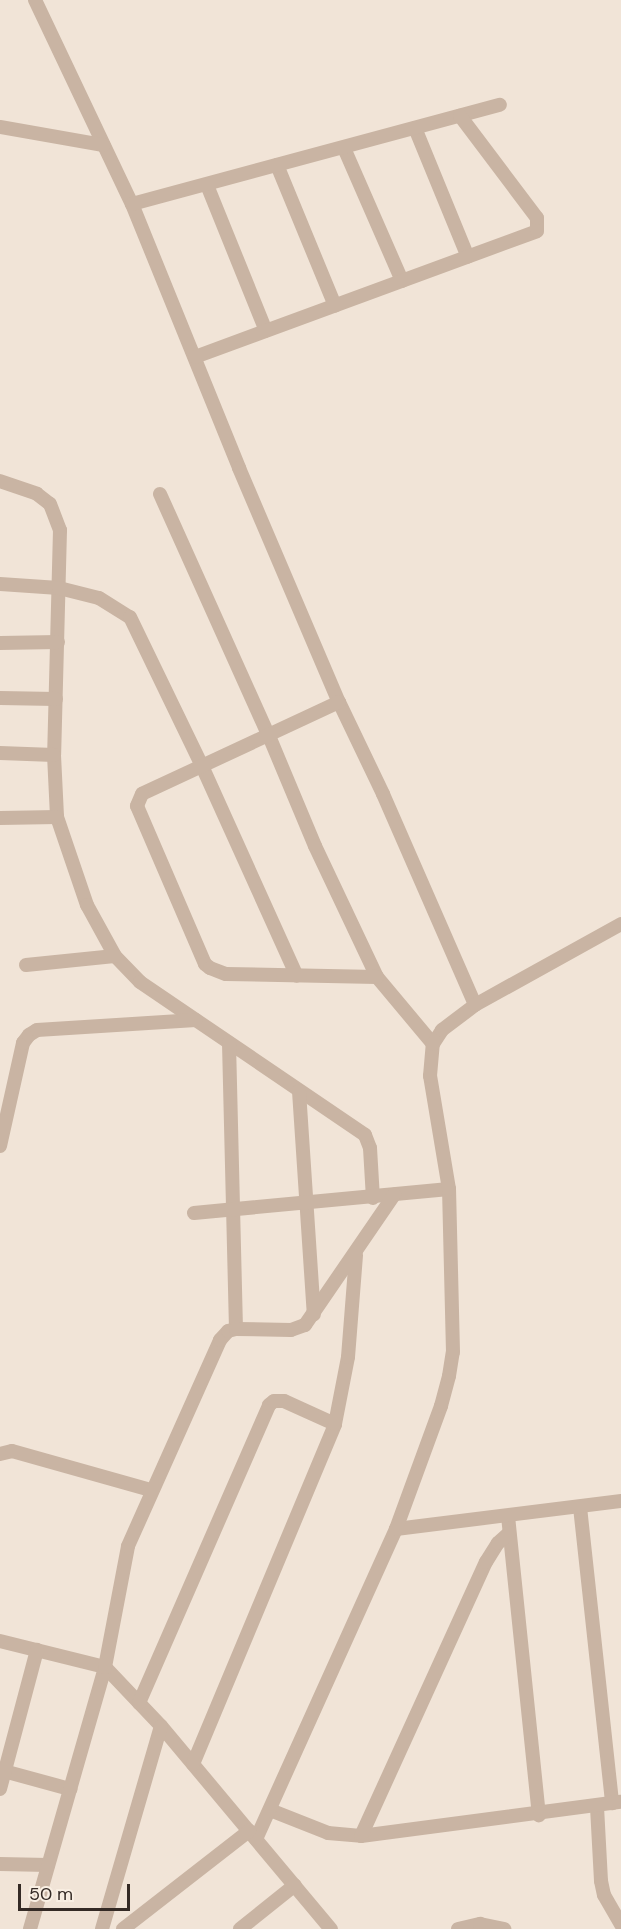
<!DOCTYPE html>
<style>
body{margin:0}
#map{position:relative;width:621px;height:1929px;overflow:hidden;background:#f1e4d7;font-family:"DM Sans",sans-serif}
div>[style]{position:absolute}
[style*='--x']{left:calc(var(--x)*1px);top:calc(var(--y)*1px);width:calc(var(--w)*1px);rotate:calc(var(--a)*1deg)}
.minor>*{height:14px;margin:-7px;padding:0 7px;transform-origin:7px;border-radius:7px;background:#c9b4a3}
span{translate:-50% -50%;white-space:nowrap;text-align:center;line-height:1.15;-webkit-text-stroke:4.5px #f9efe3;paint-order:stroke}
.scale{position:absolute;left:18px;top:1884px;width:112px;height:27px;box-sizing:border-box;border:3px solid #342a25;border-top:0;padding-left:8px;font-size:18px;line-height:21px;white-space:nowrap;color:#342a25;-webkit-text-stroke:4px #f9efe3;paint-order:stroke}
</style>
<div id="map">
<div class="minor">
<i style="--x:35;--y:0;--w:226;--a:64.6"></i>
<i style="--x:132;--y:204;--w:285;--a:67.9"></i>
<i style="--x:239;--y:468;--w:254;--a:66.9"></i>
<i style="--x:339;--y:702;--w:102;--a:64.4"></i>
<i style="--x:383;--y:794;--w:230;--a:66.4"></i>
<i style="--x:0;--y:127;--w:105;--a:9.9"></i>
<i style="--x:415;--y:128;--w:139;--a:67.7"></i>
<i style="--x:344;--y:148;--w:145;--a:66.4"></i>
<i style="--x:277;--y:165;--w:152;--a:67.6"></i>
<i style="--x:207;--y:185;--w:157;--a:68"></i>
<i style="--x:132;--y:204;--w:381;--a:-15.1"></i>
<i style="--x:195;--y:357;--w:364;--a:-20.2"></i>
<i style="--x:537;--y:231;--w:13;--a:-90"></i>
<i style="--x:537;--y:218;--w:128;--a:-127"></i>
<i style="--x:0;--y:481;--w:39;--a:19"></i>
<i style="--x:37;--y:494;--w:16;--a:38"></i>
<i style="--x:50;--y:504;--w:28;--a:69"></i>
<i style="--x:60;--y:530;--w:225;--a:91.5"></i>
<i style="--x:54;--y:755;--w:62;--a:87.2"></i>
<i style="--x:57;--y:817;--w:93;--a:71.2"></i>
<i style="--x:87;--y:905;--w:58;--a:61.2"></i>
<i style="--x:115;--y:956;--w:36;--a:46"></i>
<i style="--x:140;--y:982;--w:272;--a:34.2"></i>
<i style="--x:365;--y:1135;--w:14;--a:69"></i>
<i style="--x:370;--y:1148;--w:50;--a:86.6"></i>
<i style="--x:160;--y:494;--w:265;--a:65.8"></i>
<i style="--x:269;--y:736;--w:119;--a:67.3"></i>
<i style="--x:315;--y:846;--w:145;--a:64.7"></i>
<i style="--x:377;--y:977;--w:87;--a:50.1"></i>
<i style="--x:0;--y:584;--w:59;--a:3.9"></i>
<i style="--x:59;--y:588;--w:41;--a:14"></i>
<i style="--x:99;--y:598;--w:36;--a:32"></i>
<i style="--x:130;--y:617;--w:165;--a:64.2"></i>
<i style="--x:202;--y:766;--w:230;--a:65.7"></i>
<i style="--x:0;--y:643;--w:58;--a:-1"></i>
<i style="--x:0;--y:698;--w:56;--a:1"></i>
<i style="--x:339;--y:702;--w:217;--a:155"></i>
<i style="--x:142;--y:794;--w:13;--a:113"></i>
<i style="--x:137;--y:806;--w:172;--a:66.7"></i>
<i style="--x:205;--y:964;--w:6;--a:39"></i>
<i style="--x:210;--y:968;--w:17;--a:21"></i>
<i style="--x:226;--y:974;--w:151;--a:1.1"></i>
<i style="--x:0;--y:753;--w:54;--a:2.1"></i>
<i style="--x:0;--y:818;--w:57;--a:-1"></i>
<i style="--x:26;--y:965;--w:89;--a:-5.8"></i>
<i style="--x:229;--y:1043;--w:286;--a:88.6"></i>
<i style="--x:299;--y:1091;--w:224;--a:86.2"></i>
<i style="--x:0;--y:1146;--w:106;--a:-77.4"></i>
<i style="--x:23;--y:1043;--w:10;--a:-53"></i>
<i style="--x:29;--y:1035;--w:9;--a:-32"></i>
<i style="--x:37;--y:1030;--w:159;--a:-3.6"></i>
<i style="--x:194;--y:1213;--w:256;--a:-5.4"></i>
<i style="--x:0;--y:1454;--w:12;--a:-14"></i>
<i style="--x:12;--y:1451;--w:144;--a:15.7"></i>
<i style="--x:580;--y:1507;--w:298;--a:83.8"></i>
<i style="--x:508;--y:1516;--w:301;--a:84.1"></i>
<i style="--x:396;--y:1529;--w:227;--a:-7.1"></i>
<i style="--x:0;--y:1641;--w:108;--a:13.9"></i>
<i style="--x:105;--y:1667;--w:81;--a:46.5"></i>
<i style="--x:161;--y:1726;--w:265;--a:50.1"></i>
<i style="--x:139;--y:1703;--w:325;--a:-66.4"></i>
<i style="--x:269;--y:1405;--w:6;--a:-39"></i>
<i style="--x:274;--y:1401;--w:10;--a:0"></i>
<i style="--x:284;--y:1401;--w:56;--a:24.3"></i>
<i style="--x:193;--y:1764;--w:368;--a:-67.3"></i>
<i style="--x:335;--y:1424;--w:68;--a:-79"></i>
<i style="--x:348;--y:1357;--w:102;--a:-85.5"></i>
<i style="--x:0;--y:1770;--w:73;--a:15.2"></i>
<i style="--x:0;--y:1789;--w:144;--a:-75.1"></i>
<i style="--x:597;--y:1807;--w:74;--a:86.9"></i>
<i style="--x:601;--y:1881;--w:14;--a:78"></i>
<i style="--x:604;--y:1895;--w:34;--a:60"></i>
<i style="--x:270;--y:1810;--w:62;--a:21.6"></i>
<i style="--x:328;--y:1833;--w:33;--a:5"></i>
<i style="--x:361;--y:1836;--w:262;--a:-7.5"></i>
<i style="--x:361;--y:1836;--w:301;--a:-65.5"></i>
<i style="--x:486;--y:1562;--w:22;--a:-58"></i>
<i style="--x:498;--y:1543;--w:15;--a:-42"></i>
<i style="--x:256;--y:1839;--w:340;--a:-65.7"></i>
<i style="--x:396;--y:1529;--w:131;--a:-69.9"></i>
<i style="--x:441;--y:1406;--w:31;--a:-75"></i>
<i style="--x:449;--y:1376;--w:24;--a:-81"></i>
<i style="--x:453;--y:1352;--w:163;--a:-91.4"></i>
<i style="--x:449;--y:1189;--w:115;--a:-99.5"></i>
<i style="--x:430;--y:1076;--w:32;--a:-85"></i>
<i style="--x:433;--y:1044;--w:17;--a:-57"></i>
<i style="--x:442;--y:1030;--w:41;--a:-37.1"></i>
<i style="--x:475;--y:1005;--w:167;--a:-29"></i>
<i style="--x:0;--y:1864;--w:48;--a:1.2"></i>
<i style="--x:30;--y:1929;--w:273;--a:-74"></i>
<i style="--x:105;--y:1667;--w:123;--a:-79.2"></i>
<i style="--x:128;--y:1546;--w:226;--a:-65.9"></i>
<i style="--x:220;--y:1340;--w:12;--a:-48"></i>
<i style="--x:228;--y:1331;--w:8;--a:-14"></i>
<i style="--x:236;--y:1329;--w:55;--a:1"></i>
<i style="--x:291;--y:1330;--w:15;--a:-20"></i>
<i style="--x:305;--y:1325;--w:158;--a:-55.6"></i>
<i style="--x:102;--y:1929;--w:211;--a:-73.8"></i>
<i style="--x:123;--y:1929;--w:160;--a:-37.9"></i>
<i style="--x:240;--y:1929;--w:70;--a:-38.7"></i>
<i style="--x:458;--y:1929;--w:23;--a:-13"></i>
<i style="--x:480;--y:1924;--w:25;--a:12"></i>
</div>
<div class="scale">50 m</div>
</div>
